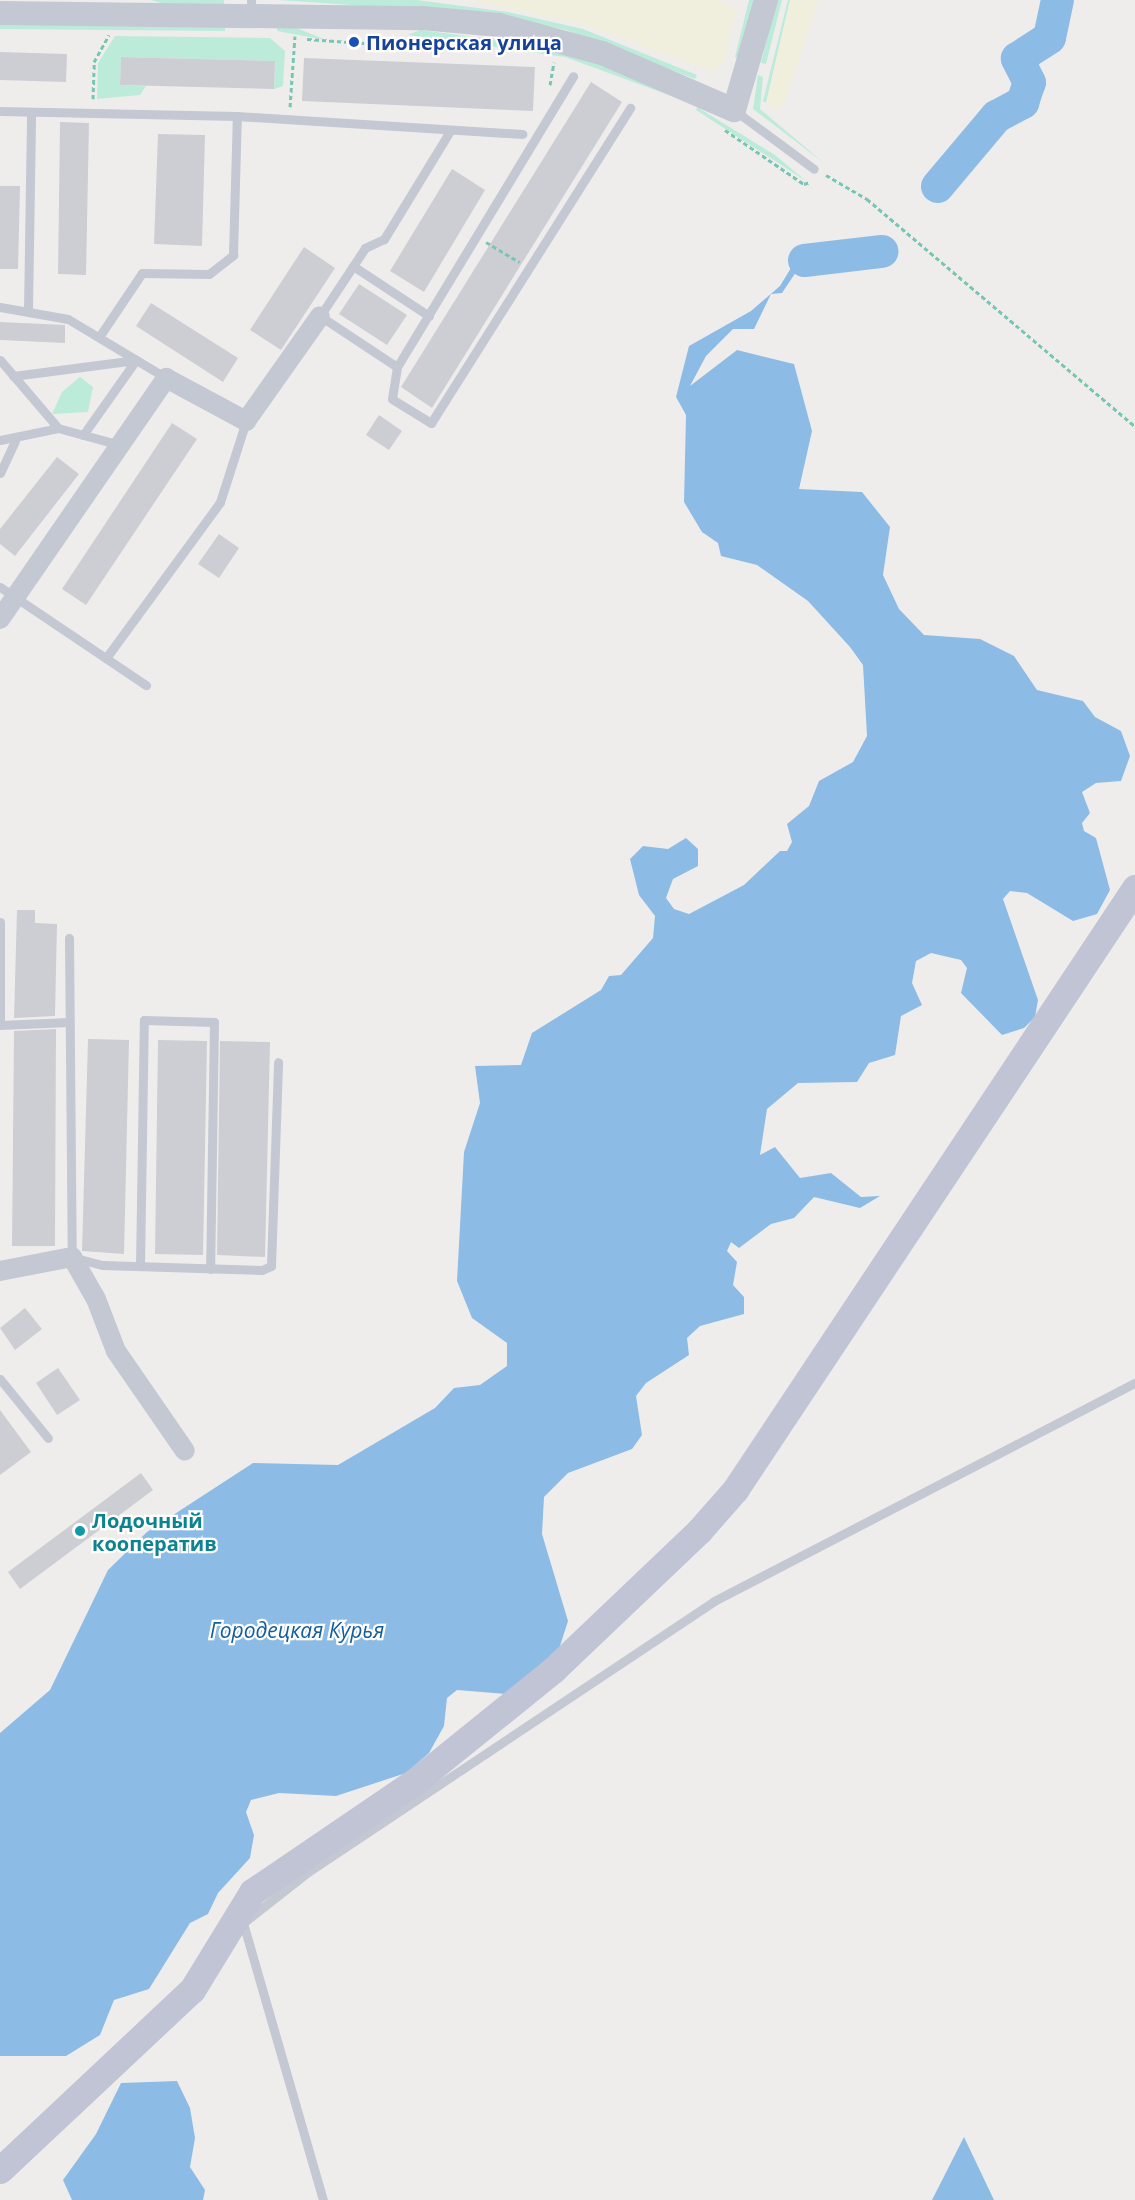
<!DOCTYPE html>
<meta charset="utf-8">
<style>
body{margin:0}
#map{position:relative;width:1135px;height:2200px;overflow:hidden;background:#efedec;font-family:"Open Sans",sans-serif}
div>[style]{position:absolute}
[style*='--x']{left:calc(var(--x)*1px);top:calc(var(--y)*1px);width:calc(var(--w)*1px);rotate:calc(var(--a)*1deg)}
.green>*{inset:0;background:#bcebda}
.sand>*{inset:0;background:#f0efdd}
.water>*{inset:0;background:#8cbce5}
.river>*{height:33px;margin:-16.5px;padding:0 16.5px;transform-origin:16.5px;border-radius:16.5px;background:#8cbce5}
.building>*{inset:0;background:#cdcdd4}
.path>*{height:3px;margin-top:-1.5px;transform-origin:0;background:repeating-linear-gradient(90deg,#77c6b4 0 4.5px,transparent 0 7.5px)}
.service>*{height:9px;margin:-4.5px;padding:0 4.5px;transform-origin:4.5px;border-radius:4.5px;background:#c3c8d3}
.minor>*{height:20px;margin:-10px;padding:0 10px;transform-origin:10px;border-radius:10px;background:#c3c8d3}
.tertiary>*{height:24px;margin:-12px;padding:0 12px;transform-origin:12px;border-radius:12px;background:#c3c8d3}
.secondary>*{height:27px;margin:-13.5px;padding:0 13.5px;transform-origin:13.5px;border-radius:13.5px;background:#c0c4d4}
.dots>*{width:16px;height:16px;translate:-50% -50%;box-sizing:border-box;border:3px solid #fff;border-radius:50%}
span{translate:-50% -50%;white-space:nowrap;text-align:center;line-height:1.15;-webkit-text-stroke:4.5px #fff;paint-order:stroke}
.transit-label{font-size:20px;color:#164399;font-weight:700}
.left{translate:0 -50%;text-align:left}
.culture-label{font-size:20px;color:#0d838f;font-weight:700}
.water-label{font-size:21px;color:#155d9c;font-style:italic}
</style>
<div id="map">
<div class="green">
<i style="clip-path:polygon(151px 0,224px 0,224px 5px,164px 4px)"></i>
<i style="clip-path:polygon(278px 0,417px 0,508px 12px,583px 29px,697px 75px,695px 79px,566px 30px,496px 15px)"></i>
<i style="clip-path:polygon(749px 0,755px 0,741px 59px,735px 57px)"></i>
<i style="clip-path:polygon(777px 0,782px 0,766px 64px,761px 63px)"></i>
<i style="clip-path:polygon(788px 0,790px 0,766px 103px,763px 101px)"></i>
<i style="clip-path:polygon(0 24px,225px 26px,225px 31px,0 29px)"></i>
<i style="clip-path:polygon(277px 26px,294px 27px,326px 40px,277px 31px)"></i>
<i style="clip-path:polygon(420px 30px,529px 44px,603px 64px,685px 101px,565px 57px,408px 35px)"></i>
<i style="clip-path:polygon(115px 36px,270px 38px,285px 51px,283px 86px,274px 89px,275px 61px,121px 57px,120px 85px,146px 86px,140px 95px,97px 99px,98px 63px)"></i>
<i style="clip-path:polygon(758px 75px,763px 77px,760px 109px,824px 163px,753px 109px)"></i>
<i style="clip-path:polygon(697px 107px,775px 155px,806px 181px,696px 110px)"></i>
<i style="clip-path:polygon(80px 377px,93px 387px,88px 412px,52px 414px,62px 392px)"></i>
</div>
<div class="sand">
<i style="clip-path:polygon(466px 0,720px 0,736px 10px,726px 59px,713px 72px,582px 24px)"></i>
<i style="clip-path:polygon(790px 0,818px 0,786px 99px,776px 113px,766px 103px)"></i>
</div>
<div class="water">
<i style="clip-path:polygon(804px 260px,782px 293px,771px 294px,754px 329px,733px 329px,706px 356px,690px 386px,737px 350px,794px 364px,812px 431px,799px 489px,862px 492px,890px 527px,883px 575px,899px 609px,924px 635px,980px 639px,1014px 656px,1037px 690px,1083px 701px,1095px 717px,1121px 731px,1130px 756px,1121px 781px,1096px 783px,1082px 792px,1090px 813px,1082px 823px,1084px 831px,1096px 838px,1110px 890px,1097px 914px,1073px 921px,1027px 893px,1010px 891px,1003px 899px,1038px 1000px,1035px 1017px,1024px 1028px,1002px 1035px,961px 993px,967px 968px,961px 960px,931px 953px,916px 961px,912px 983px,922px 1005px,901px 1016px,895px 1055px,869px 1063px,857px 1082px,798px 1083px,767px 1109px,760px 1155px,775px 1147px,800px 1178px,831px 1173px,861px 1197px,880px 1196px,860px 1208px,814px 1197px,794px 1218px,771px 1224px,739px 1248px,731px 1242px,727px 1251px,737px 1262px,733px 1285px,744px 1297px,744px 1314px,700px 1326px,687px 1338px,689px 1355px,646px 1383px,636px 1396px,642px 1435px,632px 1449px,568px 1473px,544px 1497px,542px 1534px,568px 1621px,559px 1649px,506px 1694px,457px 1690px,447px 1698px,444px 1726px,429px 1753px,406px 1773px,336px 1796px,279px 1793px,251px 1800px,246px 1812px,254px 1835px,250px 1858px,218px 1893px,208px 1914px,190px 1923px,149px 1989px,114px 2000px,100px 2035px,66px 2056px,0 2056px,0 1733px,50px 1690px,108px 1570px,147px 1532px,253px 1463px,338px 1465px,435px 1408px,454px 1388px,480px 1385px,507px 1366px,507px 1343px,472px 1318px,457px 1281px,464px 1152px,480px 1103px,475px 1066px,521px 1065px,532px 1033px,601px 990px,609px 976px,621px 975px,653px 938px,655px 916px,639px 895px,630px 859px,643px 846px,668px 849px,686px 838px,698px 849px,698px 866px,673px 879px,666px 898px,674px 909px,689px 914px,744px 885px,780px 851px,787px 851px,792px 842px,787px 824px,809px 806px,819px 781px,853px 762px,867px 736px,863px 665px,850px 647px,808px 601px,757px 565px,721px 556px,718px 543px,702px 532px,684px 502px,686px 415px,676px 397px,689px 346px,751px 311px,780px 286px,794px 263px)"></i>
<i style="clip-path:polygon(177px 2081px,190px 2108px,195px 2138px,190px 2167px,205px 2190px,203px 2200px,72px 2200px,63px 2180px,96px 2134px,121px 2083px)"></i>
<i style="clip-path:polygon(964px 2137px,994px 2200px,932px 2200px)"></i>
</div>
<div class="river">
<i style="--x:937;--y:186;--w:92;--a:-49.9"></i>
<i style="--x:996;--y:116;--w:30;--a:-28"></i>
<i style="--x:1022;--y:102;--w:21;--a:-71"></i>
<i style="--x:1029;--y:82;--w:27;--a:-117"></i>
<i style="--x:1017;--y:58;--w:38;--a:-33"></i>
<i style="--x:1049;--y:37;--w:38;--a:-78"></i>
<i style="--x:804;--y:260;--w:78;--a:-6.7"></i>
</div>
<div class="building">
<i style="clip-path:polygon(0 52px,67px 54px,66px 82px,0 80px)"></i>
<i style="clip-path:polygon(121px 57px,275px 61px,274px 89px,120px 85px)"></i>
<i style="clip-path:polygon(304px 58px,535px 67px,533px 111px,302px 101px)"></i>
<i style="clip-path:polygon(591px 82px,622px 102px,432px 408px,401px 387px)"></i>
<i style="clip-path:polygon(60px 122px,89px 123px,86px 275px,58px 274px)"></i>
<i style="clip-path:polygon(158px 134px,205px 135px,202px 246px,154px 244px)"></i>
<i style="clip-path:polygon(452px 169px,485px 190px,424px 292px,390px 271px)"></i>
<i style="clip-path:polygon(0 186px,20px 186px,18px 269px,0 269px)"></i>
<i style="clip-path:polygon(304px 247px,335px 268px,281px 350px,250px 330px)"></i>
<i style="clip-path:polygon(359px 284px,407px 315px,387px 345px,339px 314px)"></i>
<i style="clip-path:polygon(151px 303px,238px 358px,223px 382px,136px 326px)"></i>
<i style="clip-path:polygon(0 322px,65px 325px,65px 343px,0 340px)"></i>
<i style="clip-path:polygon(379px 415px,402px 431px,389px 450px,366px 435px)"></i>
<i style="clip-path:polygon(172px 423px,197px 439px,86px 605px,62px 589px)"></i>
<i style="clip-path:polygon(57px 457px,79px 474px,15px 556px,0 544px,0 529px)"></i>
<i style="clip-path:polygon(219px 534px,239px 548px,219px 578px,198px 564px)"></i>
<i style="clip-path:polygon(17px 910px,35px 910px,35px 923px,57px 924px,55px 1016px,14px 1018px)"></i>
<i style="clip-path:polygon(56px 1029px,55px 1246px,12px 1246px,14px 1031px)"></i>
<i style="clip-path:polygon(88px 1039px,129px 1040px,124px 1254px,82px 1251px)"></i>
<i style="clip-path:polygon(158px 1040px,207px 1041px,203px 1255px,155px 1254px)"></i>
<i style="clip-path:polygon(220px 1041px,270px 1042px,265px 1257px,217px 1255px)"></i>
<i style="clip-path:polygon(25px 1308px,42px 1329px,15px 1350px,0 1328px)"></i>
<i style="clip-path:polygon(58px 1368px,80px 1400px,57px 1415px,36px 1383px)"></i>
<i style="clip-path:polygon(0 1410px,31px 1452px,0 1475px)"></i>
<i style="clip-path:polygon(141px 1473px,153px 1490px,20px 1589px,8px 1572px)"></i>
</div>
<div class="path">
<i style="--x:307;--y:39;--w:71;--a:4"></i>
<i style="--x:378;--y:44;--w:24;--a:-9"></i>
<i style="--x:550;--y:85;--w:23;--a:-80"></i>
<i style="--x:93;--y:99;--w:37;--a:-88"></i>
<i style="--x:94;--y:62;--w:31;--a:-61"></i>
<i style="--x:290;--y:107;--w:71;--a:-86"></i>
<i style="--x:725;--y:130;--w:96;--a:34.4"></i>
<i style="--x:804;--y:184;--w:6;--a:-18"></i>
<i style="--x:826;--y:175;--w:48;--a:30.3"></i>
<i style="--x:867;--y:199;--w:351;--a:40.3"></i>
<i style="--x:486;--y:242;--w:39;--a:31"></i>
</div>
<div class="service">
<i style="--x:251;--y:16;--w:16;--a:-90"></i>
<i style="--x:734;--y:110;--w:99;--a:36.4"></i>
<i style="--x:0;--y:111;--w:237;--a:1.2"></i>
<i style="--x:237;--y:116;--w:286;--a:3.6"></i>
<i style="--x:450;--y:131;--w:127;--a:121.4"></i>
<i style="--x:384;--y:239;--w:21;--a:155"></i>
<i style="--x:365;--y:248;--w:82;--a:123.5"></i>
<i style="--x:320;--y:316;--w:92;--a:33.5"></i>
<i style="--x:397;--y:367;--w:32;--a:99"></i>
<i style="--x:392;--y:399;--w:46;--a:31.6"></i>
<i style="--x:431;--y:423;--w:373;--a:-57.7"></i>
<i style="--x:353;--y:266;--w:91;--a:33.3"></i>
<i style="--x:0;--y:307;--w:69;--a:10"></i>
<i style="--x:68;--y:319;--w:114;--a:31"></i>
<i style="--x:28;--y:310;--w:198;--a:-89.1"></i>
<i style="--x:99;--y:337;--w:77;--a:-56.1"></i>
<i style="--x:142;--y:273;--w:67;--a:0.9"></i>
<i style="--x:209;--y:274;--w:31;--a:-38"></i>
<i style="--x:233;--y:255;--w:139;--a:-88.4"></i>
<i style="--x:0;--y:360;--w:89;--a:49.5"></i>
<i style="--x:397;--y:367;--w:340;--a:-58.8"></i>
<i style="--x:13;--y:376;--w:124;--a:-7.4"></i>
<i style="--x:83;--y:435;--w:92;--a:-54.8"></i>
<i style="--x:0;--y:440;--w:59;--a:-11.7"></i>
<i style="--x:58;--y:428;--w:64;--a:15.3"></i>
<i style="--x:0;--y:473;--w:35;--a:-65"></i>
<i style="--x:0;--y:587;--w:176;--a:33.9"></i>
<i style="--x:106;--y:658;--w:193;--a:-53.8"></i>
<i style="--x:220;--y:502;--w:85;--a:-72.2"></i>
<i style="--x:0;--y:922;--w:99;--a:90"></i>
<i style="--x:69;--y:938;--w:319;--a:89.5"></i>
<i style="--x:72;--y:1257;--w:31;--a:15"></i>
<i style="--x:102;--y:1265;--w:160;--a:1.8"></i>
<i style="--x:262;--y:1270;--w:10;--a:-24"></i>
<i style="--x:271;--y:1266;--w:204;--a:-88"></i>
<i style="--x:0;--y:1025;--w:69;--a:-2.5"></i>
<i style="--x:140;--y:1266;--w:246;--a:-89.1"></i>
<i style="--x:144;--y:1020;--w:70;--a:1.6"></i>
<i style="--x:214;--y:1022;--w:247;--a:90.9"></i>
<i style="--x:0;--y:1379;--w:76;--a:50.9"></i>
<i style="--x:323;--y:2200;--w:288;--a:-106.1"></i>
<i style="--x:243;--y:1923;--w:83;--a:-38.1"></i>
<i style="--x:308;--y:1872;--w:488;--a:-33.7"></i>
<i style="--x:714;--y:1601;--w:474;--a:-27.4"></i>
</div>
<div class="minor">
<i style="--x:0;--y:619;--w:293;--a:-55.4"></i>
<i style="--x:166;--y:378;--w:91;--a:28.3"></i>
<i style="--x:246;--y:421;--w:128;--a:-54.8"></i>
<i style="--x:0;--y:1271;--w:73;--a:-11"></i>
<i style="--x:72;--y:1257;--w:48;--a:60.3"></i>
<i style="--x:96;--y:1299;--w:56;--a:69"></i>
<i style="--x:116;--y:1351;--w:121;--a:55.4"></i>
</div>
<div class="tertiary">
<i style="--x:0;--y:13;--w:422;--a:0.7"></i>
<i style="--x:422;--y:18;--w:77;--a:5.2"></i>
<i style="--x:499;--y:25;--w:107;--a:15.2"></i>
<i style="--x:602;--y:53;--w:144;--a:23.4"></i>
<i style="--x:734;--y:110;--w:115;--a:-73.8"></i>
</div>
<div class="secondary">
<i style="--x:0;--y:2170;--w:263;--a:-43.2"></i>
<i style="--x:192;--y:1990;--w:115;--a:-58.5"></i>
<i style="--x:252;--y:1892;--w:201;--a:-34.2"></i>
<i style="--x:418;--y:1779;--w:174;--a:-38.9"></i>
<i style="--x:553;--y:1670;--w:202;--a:-43.6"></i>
<i style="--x:699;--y:1531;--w:55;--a:-48.7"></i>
<i style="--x:735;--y:1490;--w:723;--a:-56.4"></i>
</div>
<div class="dots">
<i style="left:354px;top:42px;background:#1a4fb4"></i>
<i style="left:80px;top:1531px;background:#0f9aa8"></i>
</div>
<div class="transit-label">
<span class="left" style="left:366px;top:42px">Пионерская улица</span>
</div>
<div class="culture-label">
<span class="left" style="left:92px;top:1532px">Лодочный<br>кооператив</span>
</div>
<div class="water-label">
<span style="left:297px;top:1630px">Городецкая Курья</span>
</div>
</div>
